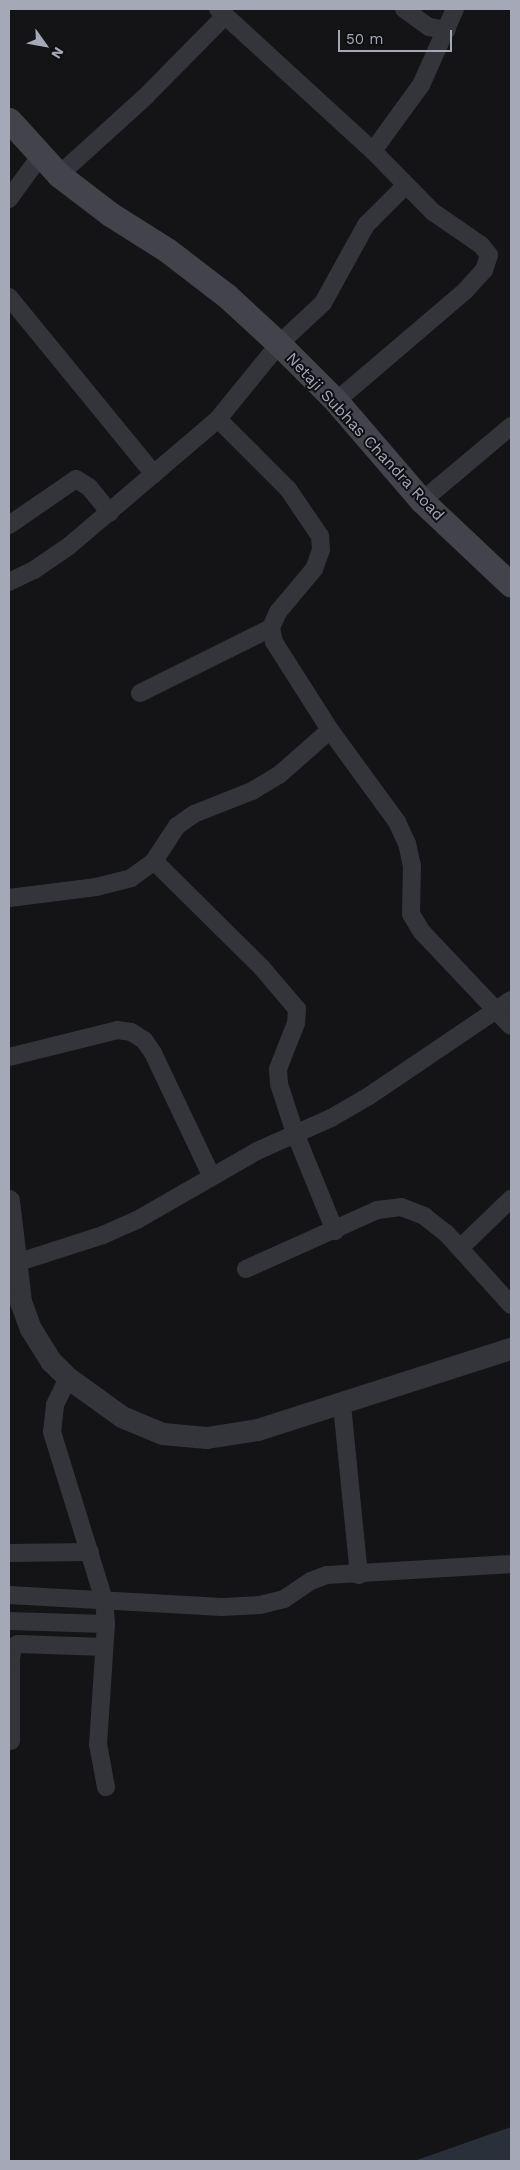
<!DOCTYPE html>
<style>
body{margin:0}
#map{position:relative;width:520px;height:2170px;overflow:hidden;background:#141315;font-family:"Work Sans",sans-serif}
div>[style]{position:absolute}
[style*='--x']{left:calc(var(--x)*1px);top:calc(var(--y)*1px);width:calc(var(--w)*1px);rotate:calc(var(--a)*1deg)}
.water>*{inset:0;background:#29303a}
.minor>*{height:18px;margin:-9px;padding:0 9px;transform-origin:9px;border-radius:9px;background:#34343b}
.tertiary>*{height:22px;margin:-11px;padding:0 11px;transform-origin:11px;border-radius:11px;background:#34343b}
.secondary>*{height:25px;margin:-12.5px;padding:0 12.5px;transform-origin:12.5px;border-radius:12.5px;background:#42434b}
span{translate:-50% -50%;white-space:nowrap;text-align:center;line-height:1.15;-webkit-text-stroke:4px #0f0e10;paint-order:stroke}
.street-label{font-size:16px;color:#a4a8b7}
.frame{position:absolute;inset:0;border:10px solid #a4a8b7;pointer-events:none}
.north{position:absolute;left:20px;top:20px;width:50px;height:50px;-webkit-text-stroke:4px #0f0e10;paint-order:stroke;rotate:122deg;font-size:14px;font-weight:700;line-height:20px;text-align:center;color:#a4a8b7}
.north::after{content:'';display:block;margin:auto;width:18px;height:22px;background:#a4a8b7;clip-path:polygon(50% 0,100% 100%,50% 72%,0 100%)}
.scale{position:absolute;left:338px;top:30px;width:114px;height:22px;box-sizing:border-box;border:2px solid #a4a8b7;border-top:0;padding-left:6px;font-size:15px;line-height:18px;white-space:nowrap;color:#a4a8b7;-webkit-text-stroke:4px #0f0e10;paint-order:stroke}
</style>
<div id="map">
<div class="water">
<i style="clip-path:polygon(511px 2127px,511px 2161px,414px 2161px)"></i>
</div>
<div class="minor">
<i style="--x:218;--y:9;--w:210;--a:42.5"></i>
<i style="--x:373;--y:151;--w:86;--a:45.5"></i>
<i style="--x:433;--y:212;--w:58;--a:34.5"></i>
<i style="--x:481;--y:245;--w:13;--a:51"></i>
<i style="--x:489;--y:255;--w:16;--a:108"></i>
<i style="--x:484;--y:270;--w:28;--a:132"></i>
<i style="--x:465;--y:291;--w:170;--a:139.5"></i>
<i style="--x:404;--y:9;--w:31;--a:36"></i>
<i style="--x:429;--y:27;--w:18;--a:9"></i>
<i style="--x:373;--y:151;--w:82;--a:-54"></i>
<i style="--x:421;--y:85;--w:83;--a:-65.9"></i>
<i style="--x:59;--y:175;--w:118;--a:-42.2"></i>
<i style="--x:146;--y:96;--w:111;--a:-45.4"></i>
<i style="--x:405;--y:186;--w:55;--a:135"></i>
<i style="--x:366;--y:225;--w:89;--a:118.9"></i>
<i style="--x:323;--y:303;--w:60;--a:137"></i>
<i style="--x:279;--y:344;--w:97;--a:129.1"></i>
<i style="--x:218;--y:419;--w:99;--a:45"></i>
<i style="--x:288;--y:489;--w:57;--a:55.8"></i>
<i style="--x:320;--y:536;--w:14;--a:86"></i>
<i style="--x:321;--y:550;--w:20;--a:110"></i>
<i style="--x:314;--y:569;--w:56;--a:129.9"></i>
<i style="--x:278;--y:612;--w:17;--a:114"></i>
<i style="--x:271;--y:628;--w:14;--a:78"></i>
<i style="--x:274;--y:642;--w:104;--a:57.5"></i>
<i style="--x:330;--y:730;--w:114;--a:53.9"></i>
<i style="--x:397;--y:822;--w:23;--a:65"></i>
<i style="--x:407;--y:843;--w:24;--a:78"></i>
<i style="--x:412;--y:866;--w:48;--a:91.2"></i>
<i style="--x:411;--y:914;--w:21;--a:59"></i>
<i style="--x:422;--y:932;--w:129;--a:46.6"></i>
<i style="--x:9;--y:199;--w:54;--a:-54"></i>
<i style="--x:9;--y:297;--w:229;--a:50.7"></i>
<i style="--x:422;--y:501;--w:116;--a:-40.1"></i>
<i style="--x:9;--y:525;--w:81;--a:-34.5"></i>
<i style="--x:76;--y:479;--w:15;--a:32"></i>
<i style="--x:89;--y:487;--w:33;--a:51"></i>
<i style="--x:9;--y:582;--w:28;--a:-26"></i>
<i style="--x:34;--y:570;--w:42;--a:-34.4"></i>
<i style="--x:69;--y:546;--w:196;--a:-40.4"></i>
<i style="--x:140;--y:693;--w:146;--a:-26.4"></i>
<i style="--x:154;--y:861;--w:152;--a:44.7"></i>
<i style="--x:262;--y:968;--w:54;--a:49.5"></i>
<i style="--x:297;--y:1009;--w:14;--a:94"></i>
<i style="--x:296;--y:1023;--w:49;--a:111.4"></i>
<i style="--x:278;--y:1069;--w:15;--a:86"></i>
<i style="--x:279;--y:1084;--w:52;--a:71.9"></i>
<i style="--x:295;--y:1133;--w:106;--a:67.8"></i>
<i style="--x:9;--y:898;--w:88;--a:-7.2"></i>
<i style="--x:96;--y:887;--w:36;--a:-14"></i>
<i style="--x:131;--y:878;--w:29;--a:-36"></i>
<i style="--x:154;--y:861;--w:42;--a:-56.7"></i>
<i style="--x:177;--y:826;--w:21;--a:-35"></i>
<i style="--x:194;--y:814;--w:62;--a:-21.6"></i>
<i style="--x:252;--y:791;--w:31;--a:-31"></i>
<i style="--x:279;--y:775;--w:68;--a:-41.4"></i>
<i style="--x:9;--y:1057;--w:111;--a:-14"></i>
<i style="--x:117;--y:1030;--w:14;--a:8"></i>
<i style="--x:131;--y:1032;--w:15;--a:32"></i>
<i style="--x:144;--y:1040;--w:16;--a:55"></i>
<i style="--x:153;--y:1053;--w:135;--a:64.6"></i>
<i style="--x:460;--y:1248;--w:71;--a:-43.9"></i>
<i style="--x:16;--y:1263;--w:91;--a:-17.8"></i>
<i style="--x:103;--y:1235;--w:37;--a:-24"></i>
<i style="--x:137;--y:1220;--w:138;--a:-29.9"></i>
<i style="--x:257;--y:1151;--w:81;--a:-24"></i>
<i style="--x:331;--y:1118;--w:44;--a:-30.1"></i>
<i style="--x:369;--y:1096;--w:171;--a:-34.1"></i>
<i style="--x:246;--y:1269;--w:144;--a:-24.2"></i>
<i style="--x:377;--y:1210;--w:24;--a:-7"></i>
<i style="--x:401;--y:1207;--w:25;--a:21"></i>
<i style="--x:424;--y:1216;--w:28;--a:38"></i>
<i style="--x:446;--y:1233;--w:97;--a:47.9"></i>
<i style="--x:68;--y:1378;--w:30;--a:116"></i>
<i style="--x:55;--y:1405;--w:27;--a:96"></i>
<i style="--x:52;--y:1432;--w:176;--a:72.8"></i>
<i style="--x:104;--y:1600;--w:24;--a:85"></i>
<i style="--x:106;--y:1624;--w:120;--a:93.8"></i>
<i style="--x:98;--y:1744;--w:44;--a:79.5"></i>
<i style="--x:342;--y:1405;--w:171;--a:84.3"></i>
<i style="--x:9;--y:1553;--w:81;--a:-0.7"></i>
<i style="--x:9;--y:1595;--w:213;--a:3.2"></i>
<i style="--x:222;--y:1607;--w:38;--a:-3"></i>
<i style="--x:260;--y:1605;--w:25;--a:-14"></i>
<i style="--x:284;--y:1599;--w:32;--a:-34"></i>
<i style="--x:311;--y:1581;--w:17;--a:-21"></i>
<i style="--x:327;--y:1575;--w:184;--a:-3.4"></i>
<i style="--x:9;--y:1621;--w:97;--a:1.8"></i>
<i style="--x:11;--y:1741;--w:84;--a:-90"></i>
<i style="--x:11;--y:1657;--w:11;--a:-75"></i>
<i style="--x:14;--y:1646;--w:4;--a:-27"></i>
<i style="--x:18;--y:1644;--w:86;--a:2"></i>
</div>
<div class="tertiary">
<i style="--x:9;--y:1201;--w:102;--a:83.2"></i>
<i style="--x:21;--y:1302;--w:29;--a:70"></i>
<i style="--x:31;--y:1329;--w:39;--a:58"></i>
<i style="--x:52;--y:1362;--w:23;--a:45"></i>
<i style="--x:68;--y:1378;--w:67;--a:35.8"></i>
<i style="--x:122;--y:1417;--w:44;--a:22.5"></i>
<i style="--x:163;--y:1434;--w:44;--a:5.2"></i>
<i style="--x:207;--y:1438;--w:52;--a:-8.9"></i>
<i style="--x:258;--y:1430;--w:266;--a:-17.8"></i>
</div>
<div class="secondary">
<i style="--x:9;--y:120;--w:74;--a:47.7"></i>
<i style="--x:59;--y:175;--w:64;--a:37.4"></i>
<i style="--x:110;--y:214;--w:67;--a:32.3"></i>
<i style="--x:167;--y:250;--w:76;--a:37.5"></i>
<i style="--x:227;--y:296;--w:71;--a:42.7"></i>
<i style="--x:279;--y:344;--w:81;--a:45"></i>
<i style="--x:336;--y:401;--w:132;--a:49.3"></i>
<i style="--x:422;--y:501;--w:122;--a:43.3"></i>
</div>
<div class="street-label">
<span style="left:365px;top:437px;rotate:47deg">Netaji Subhas Chandra Road</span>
</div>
<div class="frame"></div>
<div class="north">N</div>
<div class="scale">50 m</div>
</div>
